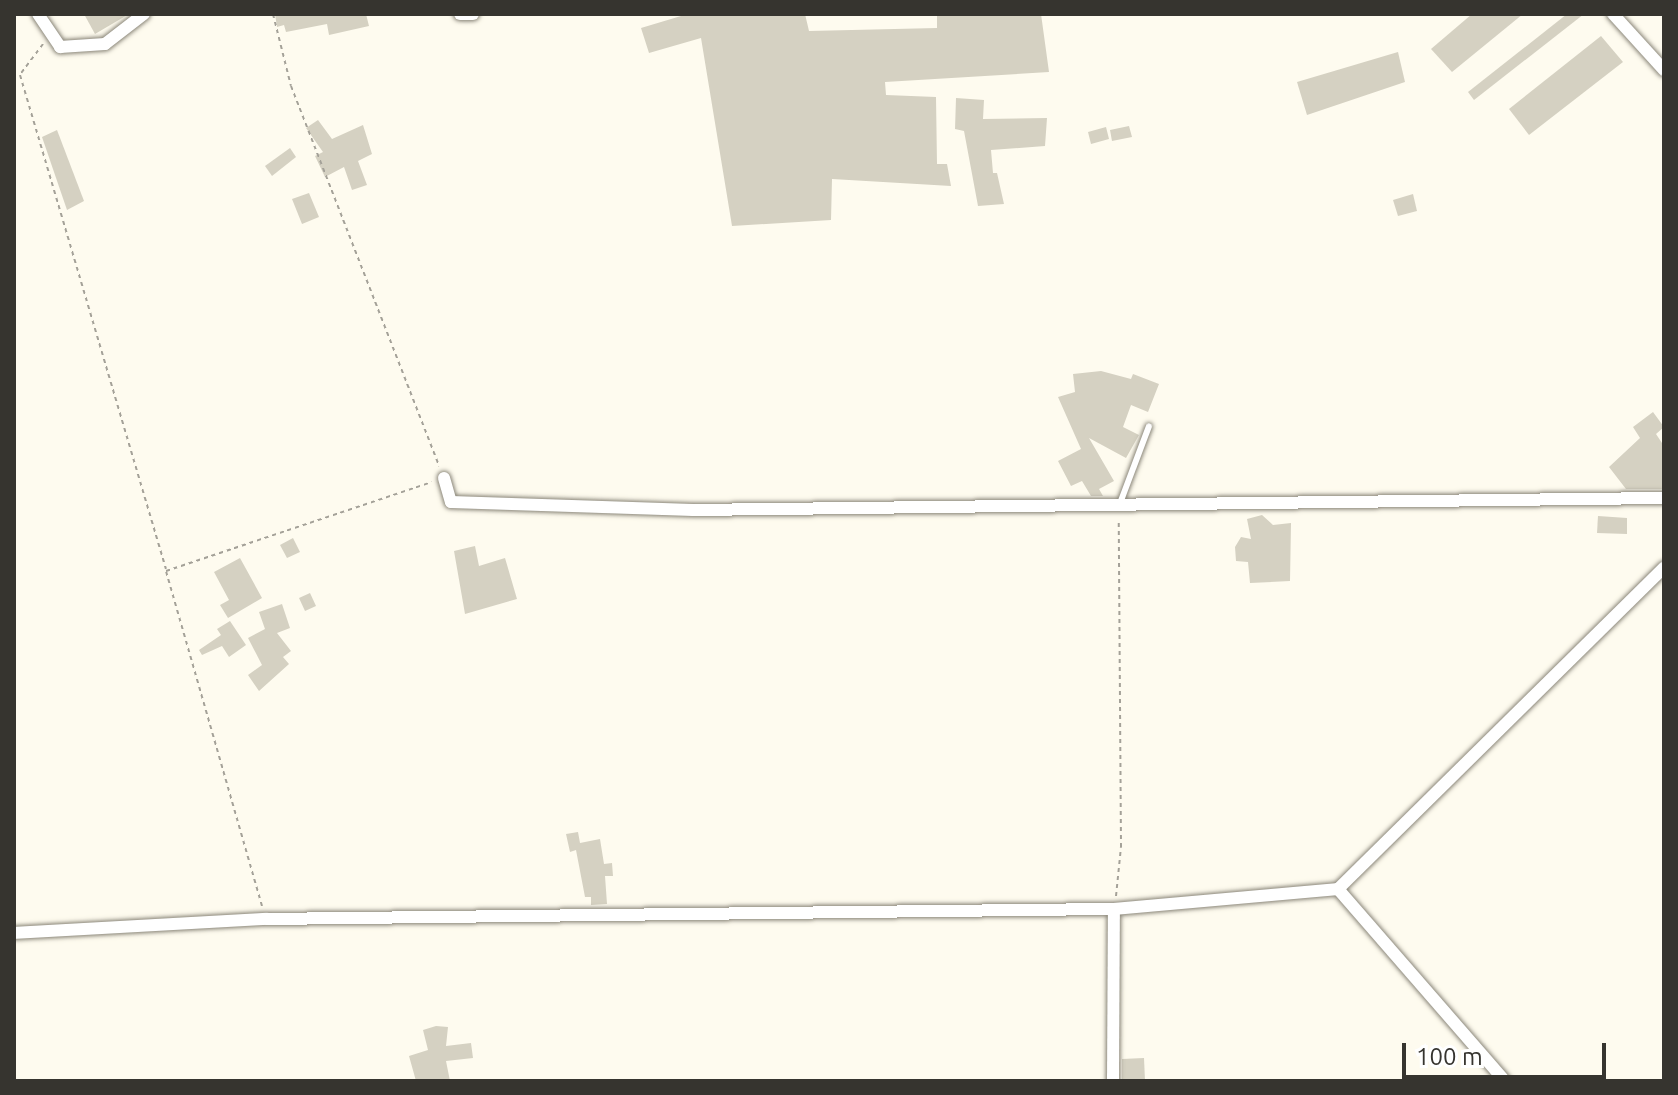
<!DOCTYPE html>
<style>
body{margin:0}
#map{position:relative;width:1678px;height:1095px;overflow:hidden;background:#fefbef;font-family:Ubuntu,sans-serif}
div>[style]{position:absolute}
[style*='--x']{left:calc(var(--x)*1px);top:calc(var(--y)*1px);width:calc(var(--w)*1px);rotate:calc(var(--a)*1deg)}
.building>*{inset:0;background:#d5d1c2}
.path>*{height:2px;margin-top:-1px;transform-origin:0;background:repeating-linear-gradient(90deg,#a4a198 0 4px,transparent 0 8px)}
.roads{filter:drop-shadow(0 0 2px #8b877a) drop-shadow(0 0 2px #8b877a)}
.service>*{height:6px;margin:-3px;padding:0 3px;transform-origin:3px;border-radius:3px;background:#fff}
.minor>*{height:12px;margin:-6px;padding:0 6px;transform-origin:6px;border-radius:6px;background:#fff}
span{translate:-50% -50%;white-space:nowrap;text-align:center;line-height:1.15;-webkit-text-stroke:6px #fff;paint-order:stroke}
.frame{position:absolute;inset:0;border:16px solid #36342f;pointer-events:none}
.scale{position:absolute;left:1402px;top:1043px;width:204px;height:36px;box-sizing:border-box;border:4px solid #36342f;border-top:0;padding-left:10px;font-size:24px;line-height:28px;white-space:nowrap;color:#36342f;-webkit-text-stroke:6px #fff;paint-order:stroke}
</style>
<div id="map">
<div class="building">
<i style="clip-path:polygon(84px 14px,129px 14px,95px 34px)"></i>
<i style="clip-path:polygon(275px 14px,366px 14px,369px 26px,329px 35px,327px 24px,286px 32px,284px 25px,277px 27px)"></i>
<i style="clip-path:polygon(805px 14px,809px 31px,937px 28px,937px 14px,1041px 14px,1049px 72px,885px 82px,886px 95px,936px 97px,937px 164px,947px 164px,951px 186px,832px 179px,831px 220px,732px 226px,701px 38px,649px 53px,641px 28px,681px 16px)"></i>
<i style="clip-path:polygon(1472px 14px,1523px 14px,1452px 72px,1431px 49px)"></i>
<i style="clip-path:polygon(1567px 14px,1584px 14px,1474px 100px,1468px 92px)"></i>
<i style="clip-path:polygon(1601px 36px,1623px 62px,1529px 135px,1509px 109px)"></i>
<i style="clip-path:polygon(1398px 52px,1405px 82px,1307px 115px,1297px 82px)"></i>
<i style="clip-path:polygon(956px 98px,984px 100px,983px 119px,1047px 118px,1045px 146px,991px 150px,993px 173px,997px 173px,1004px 204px,978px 206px,964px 131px,955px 129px)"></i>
<i style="clip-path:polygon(318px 120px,332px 139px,363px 125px,372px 154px,358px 161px,367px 185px,352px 190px,344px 167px,325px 177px,315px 156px,323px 152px,306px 128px)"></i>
<i style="clip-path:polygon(1129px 126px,1132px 137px,1112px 141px,1110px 130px)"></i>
<i style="clip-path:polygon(1106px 127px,1109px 139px,1091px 144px,1088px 132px)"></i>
<i style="clip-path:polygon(57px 130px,84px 201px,67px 210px,42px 137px)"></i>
<i style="clip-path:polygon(290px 148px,296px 157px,272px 176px,265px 166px)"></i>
<i style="clip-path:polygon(309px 193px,319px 217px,302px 224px,292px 199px)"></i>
<i style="clip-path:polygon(1413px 194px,1417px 211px,1398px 216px,1393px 200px)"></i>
<i style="clip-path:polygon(1101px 371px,1131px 379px,1133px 374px,1159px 384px,1148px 412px,1131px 405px,1123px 427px,1139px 435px,1126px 458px,1089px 438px,1114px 481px,1099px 489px,1103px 496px,1091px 496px,1082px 481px,1071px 486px,1058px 461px,1081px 449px,1058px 397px,1075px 392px,1073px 374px)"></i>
<i style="clip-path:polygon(1653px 412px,1664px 427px,1656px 434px,1664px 446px,1664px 489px,1626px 489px,1609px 467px,1640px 438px,1633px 427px)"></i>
<i style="clip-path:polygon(1262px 515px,1273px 525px,1291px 523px,1290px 581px,1250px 583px,1248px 562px,1236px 561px,1235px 547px,1241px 537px,1251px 539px,1247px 519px)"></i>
<i style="clip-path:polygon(1598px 516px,1627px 518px,1627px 534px,1597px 533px)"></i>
<i style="clip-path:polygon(293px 538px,300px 552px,287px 558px,280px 545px)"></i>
<i style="clip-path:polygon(475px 546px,479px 566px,505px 558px,517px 599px,465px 614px,454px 551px)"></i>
<i style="clip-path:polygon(240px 558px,262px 598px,228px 618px,220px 605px,229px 600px,214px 572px)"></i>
<i style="clip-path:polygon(310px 593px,316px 606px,305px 611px,299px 598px)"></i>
<i style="clip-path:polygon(282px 604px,290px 628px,277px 633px,291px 651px,283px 657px,289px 664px,259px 691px,248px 675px,262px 665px,248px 638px,265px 629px,259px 612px)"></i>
<i style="clip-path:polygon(230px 621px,246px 645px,229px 657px,222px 646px,202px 655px,199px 650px,221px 635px,217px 629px)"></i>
<i style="clip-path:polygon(578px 832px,580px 843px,600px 839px,604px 864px,612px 863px,613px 876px,605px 876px,607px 904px,591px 905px,591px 897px,585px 897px,576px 850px,570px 852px,566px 834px)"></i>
<i style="clip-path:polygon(436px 1026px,448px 1027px,446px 1046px,471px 1043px,473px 1058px,446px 1061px,450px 1081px,416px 1081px,409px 1056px,428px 1050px,423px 1030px)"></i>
<i style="clip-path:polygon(1144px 1058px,1145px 1081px,1122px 1081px,1122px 1059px)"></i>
</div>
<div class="path">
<i style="--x:273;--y:14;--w:74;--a:76"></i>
<i style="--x:291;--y:86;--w:408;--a:68.7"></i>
<i style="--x:43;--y:44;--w:39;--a:127"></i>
<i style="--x:20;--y:75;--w:515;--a:73.54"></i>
<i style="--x:1116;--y:896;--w:49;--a:-84.2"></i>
<i style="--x:1121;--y:847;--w:327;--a:-90.4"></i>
<i style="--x:262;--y:906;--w:348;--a:-106"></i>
<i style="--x:166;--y:571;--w:280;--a:-18.5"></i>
</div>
<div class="roads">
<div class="service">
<i style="--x:1119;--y:506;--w:85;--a:-69.4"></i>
</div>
<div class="minor">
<i style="--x:38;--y:14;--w:40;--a:56"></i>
<i style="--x:60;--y:47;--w:45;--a:-3.8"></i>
<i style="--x:105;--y:44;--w:49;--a:-37.6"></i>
<i style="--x:460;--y:14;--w:13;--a:0"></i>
<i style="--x:1613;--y:14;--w:76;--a:47.7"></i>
<i style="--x:444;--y:478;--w:25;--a:74"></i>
<i style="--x:451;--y:502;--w:242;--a:1.9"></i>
<i style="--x:693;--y:510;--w:971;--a:-0.71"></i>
<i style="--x:1338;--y:889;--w:254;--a:49"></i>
<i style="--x:14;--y:933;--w:252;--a:-3.2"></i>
<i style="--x:266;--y:919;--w:848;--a:-0.68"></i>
<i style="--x:1114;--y:909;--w:225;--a:-5.1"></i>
<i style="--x:1338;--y:889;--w:458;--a:-44.6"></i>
<i style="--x:1113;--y:1081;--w:172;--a:-89.7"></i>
</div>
</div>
<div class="frame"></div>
<div class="scale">100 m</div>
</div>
